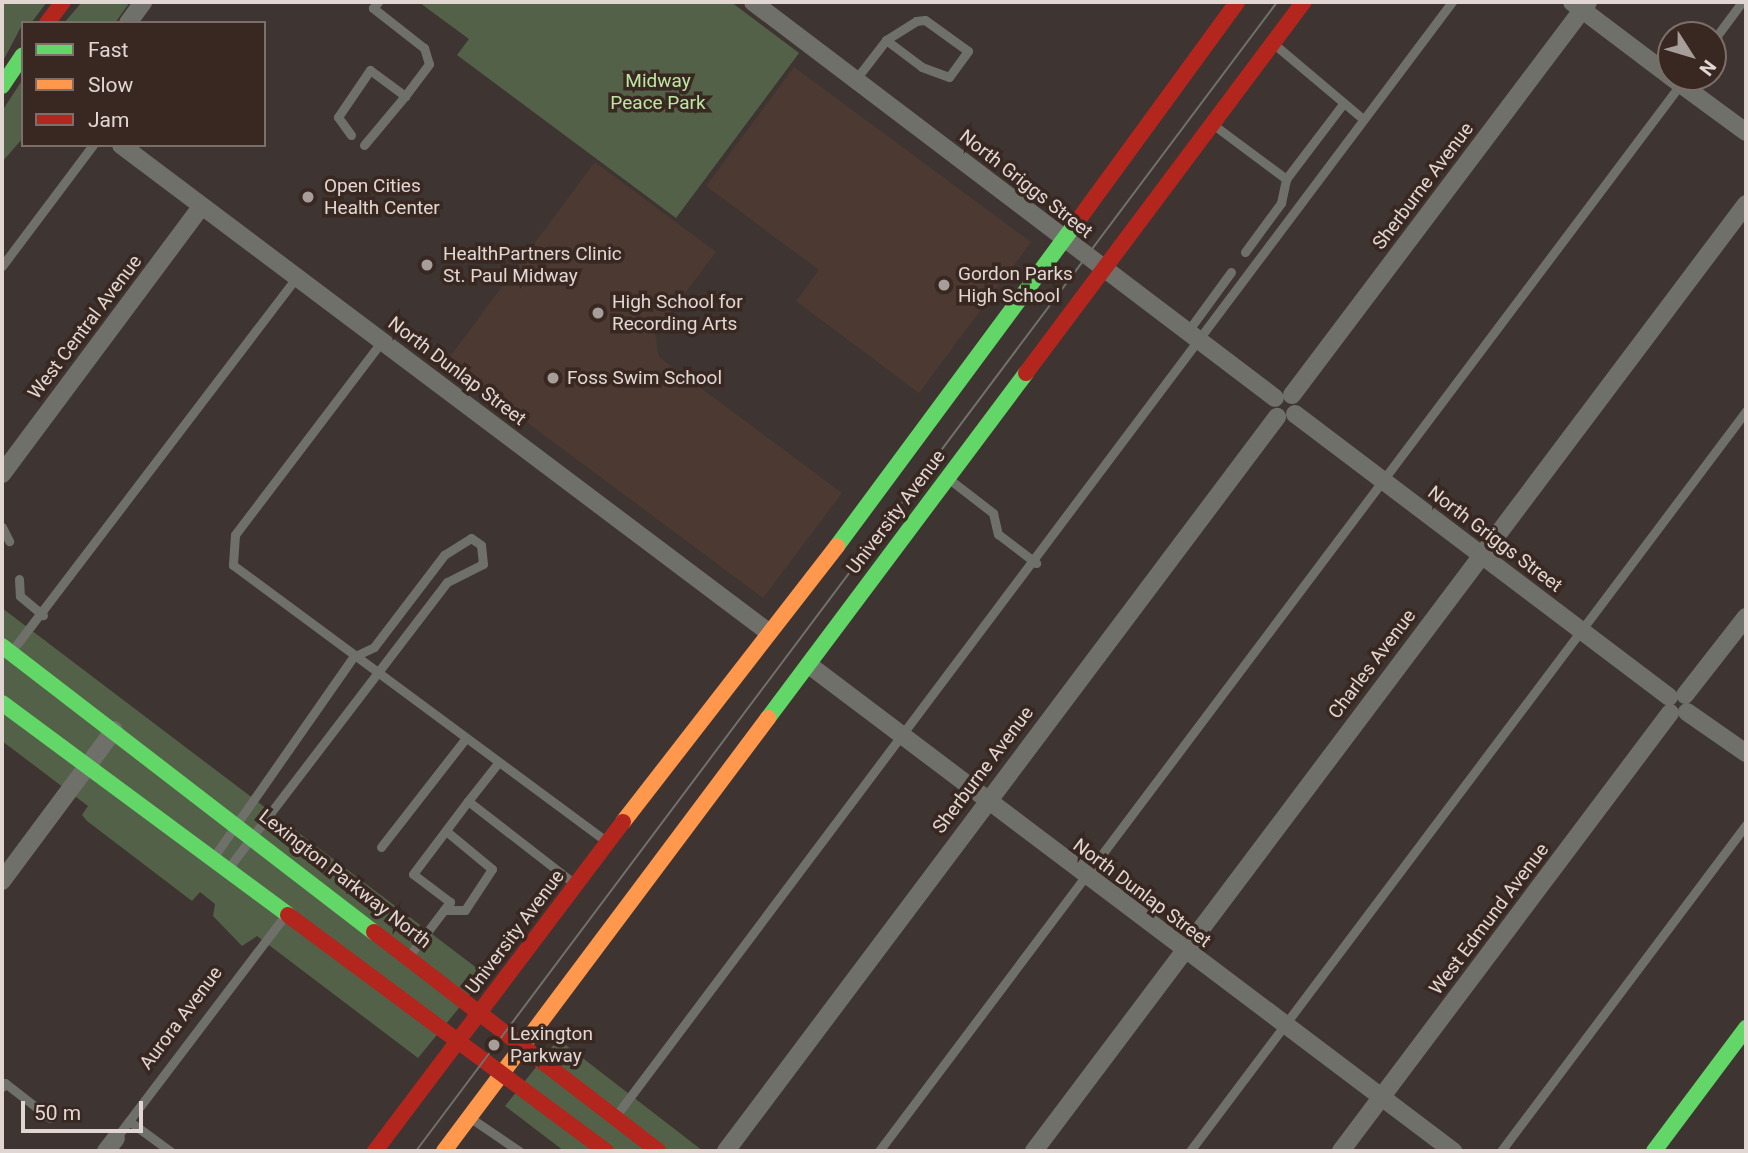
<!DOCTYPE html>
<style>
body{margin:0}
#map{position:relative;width:1748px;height:1153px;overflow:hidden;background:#3e3532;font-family:Roboto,sans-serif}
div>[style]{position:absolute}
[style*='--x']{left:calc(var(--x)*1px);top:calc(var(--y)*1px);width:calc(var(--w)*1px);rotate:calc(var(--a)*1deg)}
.education>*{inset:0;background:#4b3932}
.green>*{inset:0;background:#536148}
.lane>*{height:9px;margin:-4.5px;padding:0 4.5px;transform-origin:4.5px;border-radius:4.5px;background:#6e7069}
.street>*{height:18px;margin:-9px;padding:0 9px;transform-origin:9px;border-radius:9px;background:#6e7069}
.fast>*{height:16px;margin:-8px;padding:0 8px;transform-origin:8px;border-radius:8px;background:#63d668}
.slow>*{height:16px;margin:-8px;padding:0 8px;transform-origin:8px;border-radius:8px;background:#ff974d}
.jam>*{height:16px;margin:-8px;padding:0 8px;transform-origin:8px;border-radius:8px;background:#b3261e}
.tram>*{height:2px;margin:-1px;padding:0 1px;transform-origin:1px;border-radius:1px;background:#72706c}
.dots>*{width:19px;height:19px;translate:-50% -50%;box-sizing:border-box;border:4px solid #392822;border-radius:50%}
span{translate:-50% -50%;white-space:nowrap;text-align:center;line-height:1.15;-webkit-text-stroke:7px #392822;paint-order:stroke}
.park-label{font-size:19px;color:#bce6a1}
.street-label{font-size:19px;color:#e1d6d1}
.poi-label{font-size:19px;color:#e1d6d1}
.left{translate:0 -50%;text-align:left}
.frame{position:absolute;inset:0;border:4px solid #e1d6d1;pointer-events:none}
.legend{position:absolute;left:21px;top:21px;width:245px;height:126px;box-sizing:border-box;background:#392822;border:2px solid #7c6e68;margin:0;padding:9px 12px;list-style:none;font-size:21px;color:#e1d6d1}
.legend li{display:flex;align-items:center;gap:14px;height:35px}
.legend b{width:35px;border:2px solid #7c6e68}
.north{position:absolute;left:1657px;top:21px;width:70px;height:70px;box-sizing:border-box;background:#392822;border:2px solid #7c6e68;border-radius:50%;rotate:127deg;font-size:19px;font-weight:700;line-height:28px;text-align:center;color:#e1d6d1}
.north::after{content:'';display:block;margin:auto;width:24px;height:32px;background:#a89e99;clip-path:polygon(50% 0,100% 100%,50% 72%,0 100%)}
.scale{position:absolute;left:21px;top:1101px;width:122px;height:32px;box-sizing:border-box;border:4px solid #e1d6d1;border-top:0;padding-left:9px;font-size:21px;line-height:24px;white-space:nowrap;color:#e1d6d1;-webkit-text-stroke:5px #392822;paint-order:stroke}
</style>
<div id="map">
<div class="education">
<i style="clip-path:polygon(794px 67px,1031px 242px,919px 393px,796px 301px,819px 270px,706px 186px)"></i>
<i style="clip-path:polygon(595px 162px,716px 252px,655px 333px,659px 357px,842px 493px,763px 598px,446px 362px)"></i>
</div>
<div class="green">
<i style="clip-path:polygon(2px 2px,47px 2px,31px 23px,23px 23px,2px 63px)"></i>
<i style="clip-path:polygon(82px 2px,130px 2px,115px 23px,64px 23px)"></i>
<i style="clip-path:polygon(731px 2px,799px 53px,676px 218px,457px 55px,469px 39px,420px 3px)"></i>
<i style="clip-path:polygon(23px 79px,23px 138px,2px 162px,2px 111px)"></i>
<i style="clip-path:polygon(2px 608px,486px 975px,418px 1058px,257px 936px,242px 946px,213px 916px,215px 904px,200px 892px,192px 901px,87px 821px,82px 815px,88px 806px,2px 741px)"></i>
<i style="clip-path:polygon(560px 1037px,567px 1046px,703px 1151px,564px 1151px,505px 1106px)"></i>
</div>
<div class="lane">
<i style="--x:1713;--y:41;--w:49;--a:-53.4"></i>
<i style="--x:1274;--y:44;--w:115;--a:40.1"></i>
<i style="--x:856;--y:79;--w:49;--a:-52.4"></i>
<i style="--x:886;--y:40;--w:36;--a:-32"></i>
<i style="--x:916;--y:21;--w:9;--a:-6"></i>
<i style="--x:925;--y:20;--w:53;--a:35.8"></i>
<i style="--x:968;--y:51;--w:32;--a:126"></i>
<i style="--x:949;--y:77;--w:29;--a:-160"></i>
<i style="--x:922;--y:67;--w:45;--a:-143.1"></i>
<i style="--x:1215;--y:126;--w:89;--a:36.7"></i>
<i style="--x:1286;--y:179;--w:94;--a:-52.8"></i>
<i style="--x:351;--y:135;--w:22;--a:-126"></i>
<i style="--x:338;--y:117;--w:57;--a:-55.8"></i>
<i style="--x:370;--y:70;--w:44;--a:36.6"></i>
<i style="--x:405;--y:96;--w:40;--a:-53"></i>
<i style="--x:429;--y:64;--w:17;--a:-107"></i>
<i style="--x:424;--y:48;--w:65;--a:-141.9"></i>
<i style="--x:373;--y:8;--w:8;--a:-50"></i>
<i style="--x:364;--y:145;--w:64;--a:-50.1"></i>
<i style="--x:1245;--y:252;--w:61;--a:-53.7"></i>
<i style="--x:1281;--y:203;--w:25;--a:-78"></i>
<i style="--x:2;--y:266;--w:151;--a:-53.1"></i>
<i style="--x:1188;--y:331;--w:73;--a:-53.9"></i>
<i style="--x:382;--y:341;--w:243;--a:127.2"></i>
<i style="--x:235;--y:535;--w:30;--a:94"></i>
<i style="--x:233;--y:565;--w:465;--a:36.5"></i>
<i style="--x:949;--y:479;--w:56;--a:37.7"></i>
<i style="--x:993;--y:513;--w:22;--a:77"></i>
<i style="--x:998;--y:534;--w:48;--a:37.3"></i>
<i style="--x:2;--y:527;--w:16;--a:63"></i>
<i style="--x:19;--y:579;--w:17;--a:87"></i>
<i style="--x:20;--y:596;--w:30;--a:40"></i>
<i style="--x:11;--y:652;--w:470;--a:-52.7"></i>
<i style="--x:468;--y:801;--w:48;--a:-51.7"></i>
<i style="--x:381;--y:847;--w:137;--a:-52.1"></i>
<i style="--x:215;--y:855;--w:241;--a:-55.1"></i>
<i style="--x:353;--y:657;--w:23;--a:-25"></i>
<i style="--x:374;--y:647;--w:116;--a:-52.7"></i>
<i style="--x:444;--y:555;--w:32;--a:-32"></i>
<i style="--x:471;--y:538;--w:12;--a:35"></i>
<i style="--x:481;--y:545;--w:19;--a:84"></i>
<i style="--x:483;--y:564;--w:40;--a:153.4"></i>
<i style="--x:447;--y:582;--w:359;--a:127.4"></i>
<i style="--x:444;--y:910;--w:21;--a:0"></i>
<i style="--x:465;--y:910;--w:49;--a:-56.6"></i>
<i style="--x:492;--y:869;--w:60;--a:-140.4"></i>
<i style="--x:409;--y:956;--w:68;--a:-52.8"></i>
<i style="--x:450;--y:902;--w:46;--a:-142.9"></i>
<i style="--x:413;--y:874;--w:91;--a:-53"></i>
<i style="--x:468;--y:801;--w:135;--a:37.8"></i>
<i style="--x:2;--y:1087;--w:5;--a:-53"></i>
<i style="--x:5;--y:1083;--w:57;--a:37.9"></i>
<i style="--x:615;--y:1117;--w:1394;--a:-53.11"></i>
<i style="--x:472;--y:1119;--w:57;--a:34.2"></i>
<i style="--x:129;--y:1121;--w:51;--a:36.2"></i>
<i style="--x:116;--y:1138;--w:281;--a:-52.8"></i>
<i style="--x:879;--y:1151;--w:1343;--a:-53.08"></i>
<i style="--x:1190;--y:1151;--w:926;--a:-53.08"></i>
<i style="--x:1501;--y:1151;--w:408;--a:-53.1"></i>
</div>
<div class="street">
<i style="--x:753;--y:2;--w:655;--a:37.18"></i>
<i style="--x:1572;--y:2;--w:124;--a:37.1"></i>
<i style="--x:128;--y:23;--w:26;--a:-54"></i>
<i style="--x:1671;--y:77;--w:93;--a:36.3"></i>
<i style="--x:121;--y:145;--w:808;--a:36.95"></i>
<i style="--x:1292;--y:395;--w:492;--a:-53"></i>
<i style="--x:1295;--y:414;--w:469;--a:37.1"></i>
<i style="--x:2;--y:474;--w:334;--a:-53.3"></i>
<i style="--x:809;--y:665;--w:807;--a:37.04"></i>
<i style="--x:1685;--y:695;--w:99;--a:-52"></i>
<i style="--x:1687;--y:712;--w:72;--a:34.8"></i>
<i style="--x:2;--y:881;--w:188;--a:-53.4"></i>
<i style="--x:106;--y:1151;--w:16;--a:-52"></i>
<i style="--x:726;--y:1151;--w:918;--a:-53.11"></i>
<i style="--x:1034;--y:1151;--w:1185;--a:-53.06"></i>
<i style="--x:1341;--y:1151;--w:548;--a:-53.09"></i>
</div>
<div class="fast">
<i style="--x:2;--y:86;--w:37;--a:-56"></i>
<i style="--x:837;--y:546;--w:407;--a:-53.5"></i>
<i style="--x:2;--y:646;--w:469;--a:37.6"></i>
<i style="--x:2;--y:703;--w:356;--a:36.5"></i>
<i style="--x:768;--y:718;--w:431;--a:-53.2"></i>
<i style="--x:1654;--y:1151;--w:154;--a:-53.2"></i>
</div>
<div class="slow">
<i style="--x:623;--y:822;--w:349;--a:-52.2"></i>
<i style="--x:444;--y:1151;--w:541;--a:-53.19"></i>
</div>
<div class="jam">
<i style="--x:47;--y:23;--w:26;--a:-53"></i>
<i style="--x:1079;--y:219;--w:268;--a:-53.9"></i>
<i style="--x:1026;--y:373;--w:464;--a:-53.2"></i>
<i style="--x:288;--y:915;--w:396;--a:36.6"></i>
<i style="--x:374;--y:932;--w:359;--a:37.6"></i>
<i style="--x:375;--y:1151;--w:412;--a:-53"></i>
</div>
<div class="tram">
<i style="--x:416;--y:1151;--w:1436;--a:-53.15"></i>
</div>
<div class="dots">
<i style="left:308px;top:197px;background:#a89e99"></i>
<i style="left:427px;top:265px;background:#a89e99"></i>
<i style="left:944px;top:285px;background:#a89e99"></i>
<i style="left:598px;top:313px;background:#a89e99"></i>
<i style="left:553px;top:378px;background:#a89e99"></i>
<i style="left:494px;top:1045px;background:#a89e99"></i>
</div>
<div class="park-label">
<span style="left:658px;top:92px">Midway<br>Peace Park</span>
</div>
<div class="street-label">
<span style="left:1026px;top:184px;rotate:38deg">North Griggs Street</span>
<span style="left:1423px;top:186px;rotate:-53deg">Sherburne Avenue</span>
<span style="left:85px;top:327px;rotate:-53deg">West Central Avenue</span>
<span style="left:457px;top:371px;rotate:37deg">North Dunlap Street</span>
<span style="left:896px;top:512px;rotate:-53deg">University Avenue</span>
<span style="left:1495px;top:539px;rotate:37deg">North Griggs Street</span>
<span style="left:1372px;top:664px;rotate:-53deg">Charles Avenue</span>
<span style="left:983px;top:770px;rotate:-53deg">Sherburne Avenue</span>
<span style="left:345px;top:879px;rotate:38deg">Lexington Parkway North</span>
<span style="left:1142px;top:893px;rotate:37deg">North Dunlap Street</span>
<span style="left:1489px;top:919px;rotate:-53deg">West Edmund Avenue</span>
<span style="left:515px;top:932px;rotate:-53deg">University Avenue</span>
<span style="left:181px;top:1018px;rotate:-53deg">Aurora Avenue</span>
</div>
<div class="poi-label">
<span class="left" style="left:324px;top:197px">Open Cities<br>Health Center</span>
<span class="left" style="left:443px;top:265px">HealthPartners Clinic<br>St. Paul Midway</span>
<span class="left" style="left:958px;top:285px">Gordon Parks<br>High School</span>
<span class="left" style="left:612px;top:313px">High School for<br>Recording Arts</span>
<span class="left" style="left:567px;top:378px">Foss Swim School</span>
<span class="left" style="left:510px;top:1045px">Lexington<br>Parkway</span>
</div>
<div class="frame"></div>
<ul class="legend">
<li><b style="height:9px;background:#63d668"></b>Fast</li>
<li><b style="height:9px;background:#ff974d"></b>Slow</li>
<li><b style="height:9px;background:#b3261e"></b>Jam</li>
</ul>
<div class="north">N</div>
<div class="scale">50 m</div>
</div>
